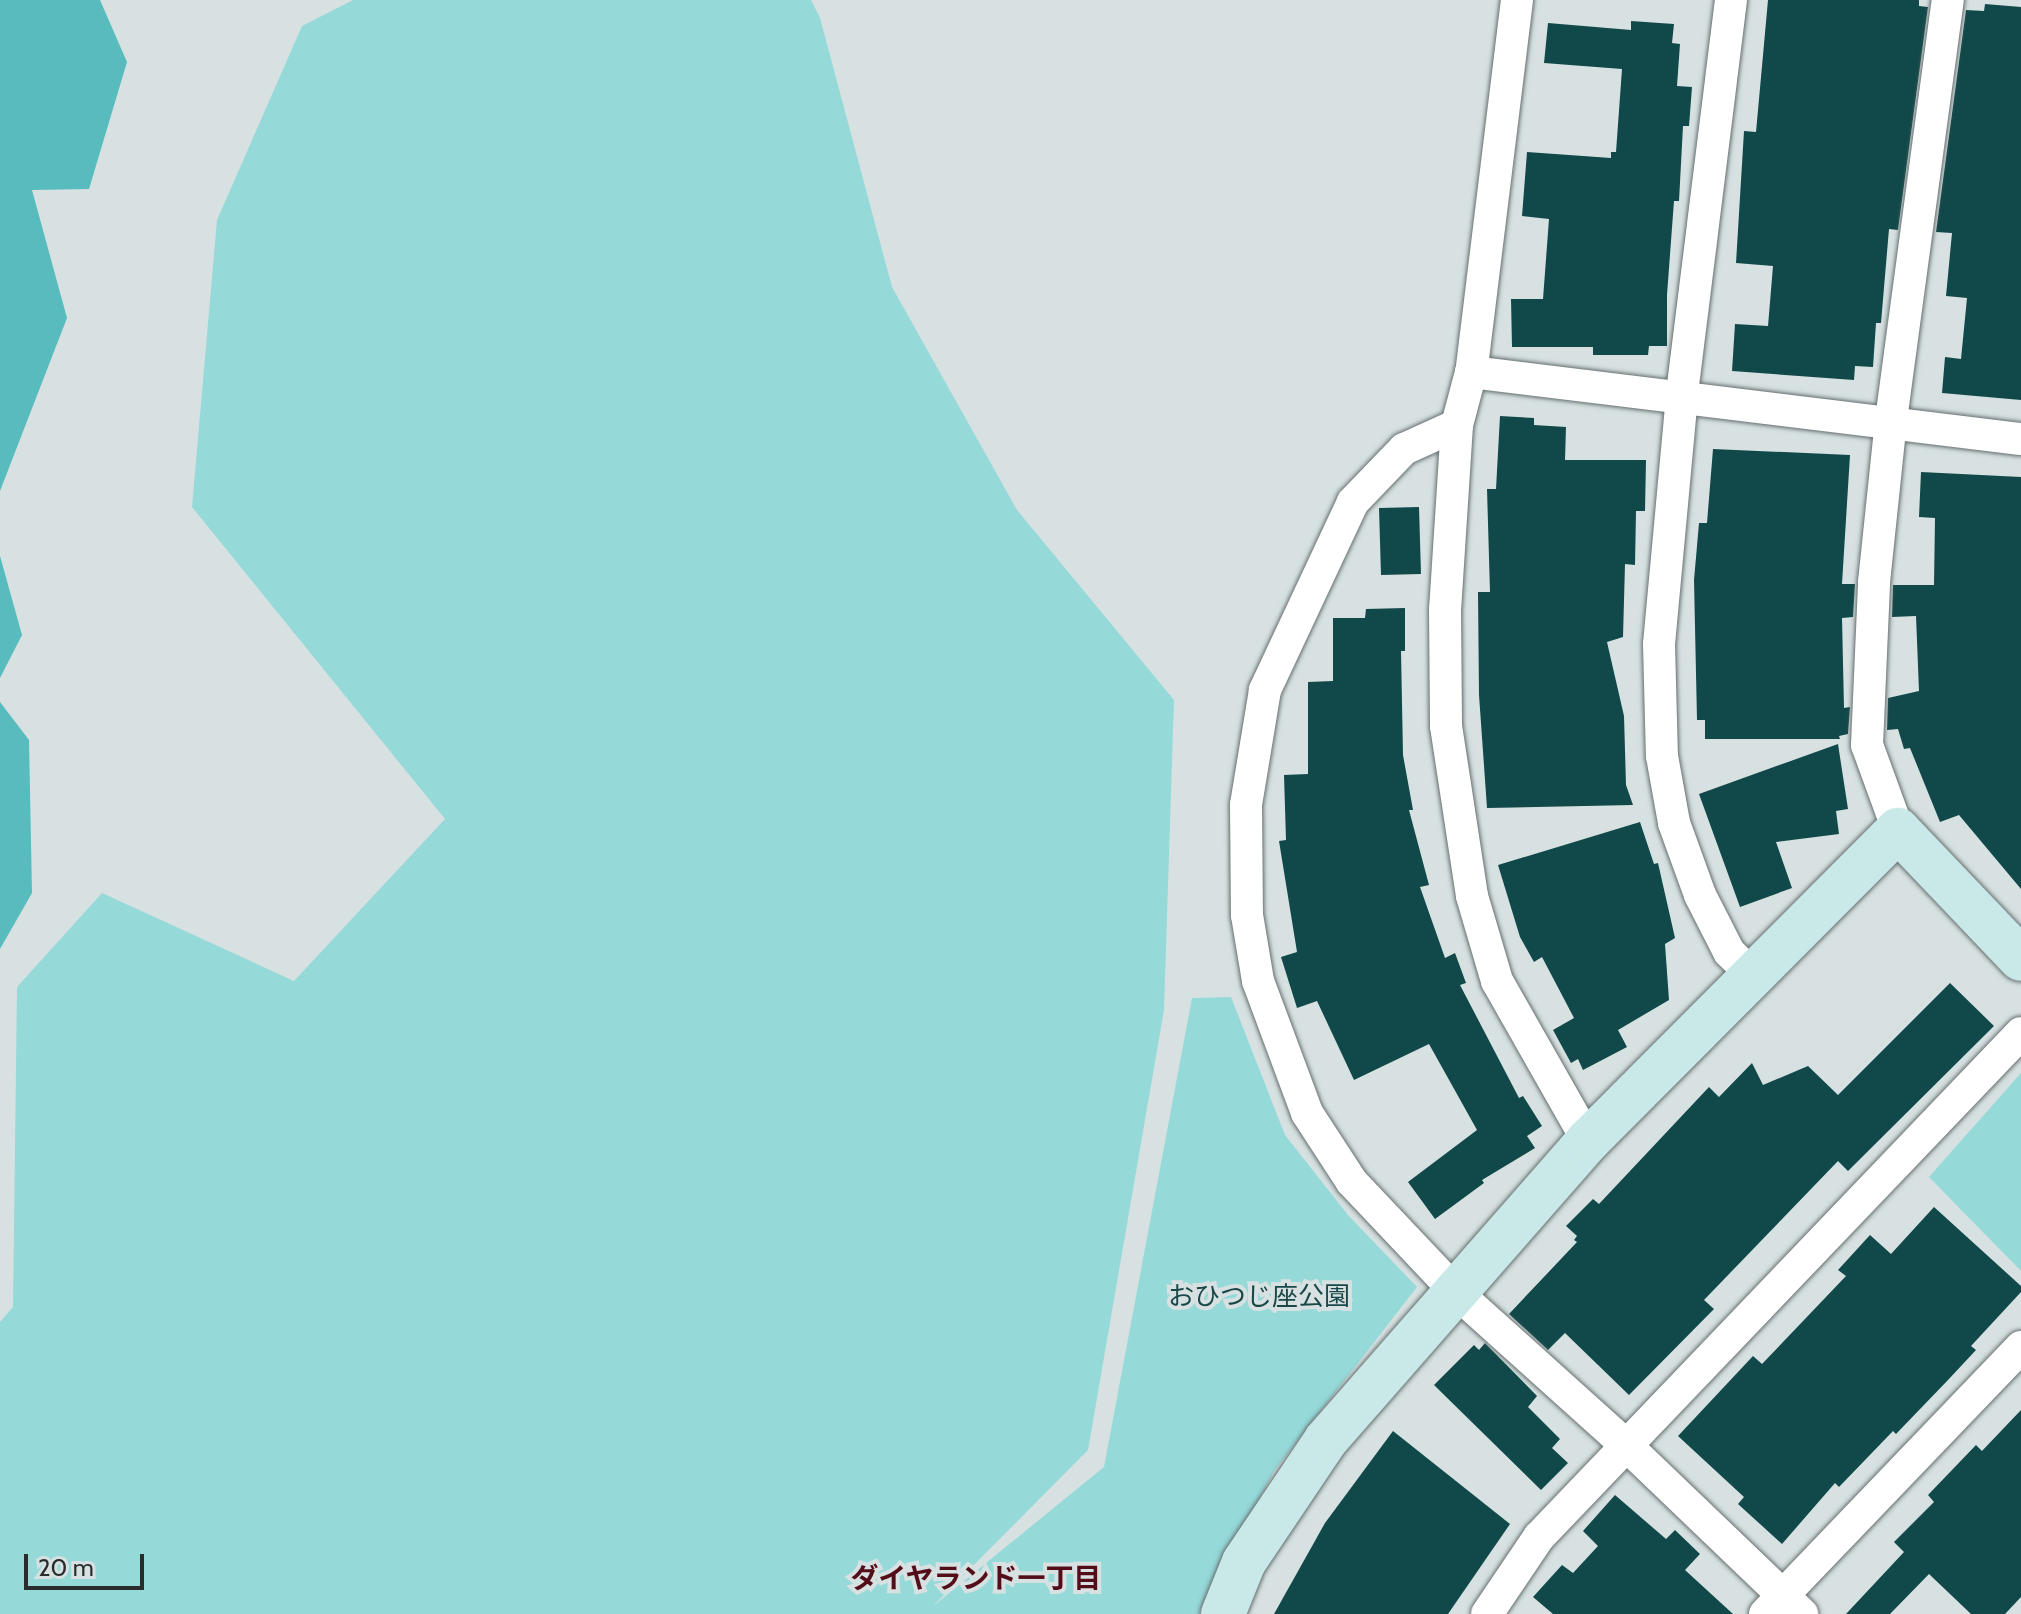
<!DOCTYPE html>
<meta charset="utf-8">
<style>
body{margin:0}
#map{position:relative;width:2021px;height:1614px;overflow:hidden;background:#d7e1e1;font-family:Cabin,"Noto Sans JP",sans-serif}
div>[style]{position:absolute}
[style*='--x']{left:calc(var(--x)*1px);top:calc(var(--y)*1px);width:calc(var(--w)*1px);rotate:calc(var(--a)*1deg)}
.green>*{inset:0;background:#96d9d9}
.water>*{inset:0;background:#58bbbd}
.building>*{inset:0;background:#114849}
.roads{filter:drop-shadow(0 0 2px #666f6f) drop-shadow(0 0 2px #666f6f)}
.street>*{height:32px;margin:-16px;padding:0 16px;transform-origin:16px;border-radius:16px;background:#fff}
.secondary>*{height:44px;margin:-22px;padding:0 22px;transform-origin:22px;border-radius:22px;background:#c9e9e9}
span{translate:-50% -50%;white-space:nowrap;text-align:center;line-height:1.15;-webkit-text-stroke:8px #d7e1e1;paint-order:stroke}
.park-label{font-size:26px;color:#1a4748}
.neighbourhood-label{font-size:28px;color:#530d19;font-weight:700}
.scale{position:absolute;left:24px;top:1554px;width:120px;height:36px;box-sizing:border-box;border:4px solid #282c2c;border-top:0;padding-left:10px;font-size:24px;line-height:28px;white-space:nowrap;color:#282c2c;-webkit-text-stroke:6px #d7e1e1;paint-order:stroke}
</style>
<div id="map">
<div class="green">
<i style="clip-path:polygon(353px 0,811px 0,820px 18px,892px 287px,1017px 510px,1174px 700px,1164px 1010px,1088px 1450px,932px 1607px,1104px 1467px,1192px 998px,1231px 997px,1285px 1135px,1348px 1215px,1417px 1287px,1274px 1471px,1199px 1614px,0 1614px,0 1322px,13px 1307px,17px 987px,102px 893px,294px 981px,445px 819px,192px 507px,217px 220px,302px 26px)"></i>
<i style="clip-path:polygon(2021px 1073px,2021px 1271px,1929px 1177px)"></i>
</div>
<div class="water">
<i style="clip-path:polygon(0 0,100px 0,127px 62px,89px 189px,32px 190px,67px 318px,0 491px)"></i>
<i style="clip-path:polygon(0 556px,22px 635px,0 678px)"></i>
<i style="clip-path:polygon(0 702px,29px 740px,32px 893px,0 949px)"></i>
</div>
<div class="building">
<i style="clip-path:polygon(1768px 0,1919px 0,1919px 6px,1928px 7px,1898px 230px,1889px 229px,1881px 323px,1876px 323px,1873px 367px,1855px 366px,1854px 380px,1732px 371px,1735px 324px,1768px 326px,1773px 266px,1736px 263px,1744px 131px,1756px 132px)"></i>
<i style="clip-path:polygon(1985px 4px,2021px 7px,2021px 400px,1942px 393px,1945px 357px,1961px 359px,1967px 298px,1946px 296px,1952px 233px,1936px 232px,1966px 10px,1984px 11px)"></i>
<i style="clip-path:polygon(1631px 21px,1674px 24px,1672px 43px,1680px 44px,1677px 86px,1692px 87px,1689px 126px,1683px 126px,1679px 201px,1674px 201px,1667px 295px,1667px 346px,1649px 346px,1648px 355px,1593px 355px,1593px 347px,1512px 347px,1511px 299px,1543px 299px,1549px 219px,1522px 216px,1527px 152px,1611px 158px,1611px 152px,1616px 152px,1622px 69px,1544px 63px,1548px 23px,1631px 30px)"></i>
<i style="clip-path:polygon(1500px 416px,1534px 418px,1534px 425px,1566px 427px,1565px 460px,1646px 460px,1645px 511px,1636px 511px,1635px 565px,1625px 564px,1623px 637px,1607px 642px,1624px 716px,1626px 785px,1633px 805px,1487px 808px,1479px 695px,1478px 592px,1490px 592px,1487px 489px,1496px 489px)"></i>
<i style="clip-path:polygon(1713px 449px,1850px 455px,1842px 584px,1855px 584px,1853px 617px,1842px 618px,1844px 708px,1850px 707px,1848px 734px,1839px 736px,1840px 739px,1705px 739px,1705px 720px,1697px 720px,1694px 580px,1699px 523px,1707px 523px)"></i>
<i style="clip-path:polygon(1921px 472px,2021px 477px,2021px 889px,1959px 815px,1940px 822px,1910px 748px,1904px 749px,1898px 729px,1887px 730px,1888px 698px,1919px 691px,1916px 616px,1892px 617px,1893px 585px,1934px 585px,1935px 518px,1919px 517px)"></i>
<i style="clip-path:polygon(1419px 507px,1421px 574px,1381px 575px,1379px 508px)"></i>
<i style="clip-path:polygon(1405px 608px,1405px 651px,1401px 651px,1403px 755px,1413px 810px,1409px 810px,1429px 885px,1420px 887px,1445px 958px,1455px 953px,1466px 983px,1460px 985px,1519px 1098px,1523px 1096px,1542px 1126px,1527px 1136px,1535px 1148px,1482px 1180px,1484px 1183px,1435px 1219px,1408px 1182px,1477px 1130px,1429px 1044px,1354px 1080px,1317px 1001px,1297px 1008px,1281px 957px,1297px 952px,1279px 841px,1286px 840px,1284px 775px,1308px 774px,1308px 682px,1333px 681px,1333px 618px,1365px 618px,1366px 609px)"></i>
<i style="clip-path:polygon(1838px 744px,1848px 809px,1836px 811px,1839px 834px,1776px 842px,1792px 888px,1740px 907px,1699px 794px)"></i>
<i style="clip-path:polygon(1640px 822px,1654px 864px,1658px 863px,1675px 938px,1665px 944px,1669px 1000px,1618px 1030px,1627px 1047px,1583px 1070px,1578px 1059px,1571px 1063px,1553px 1030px,1574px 1018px,1542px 957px,1534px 962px,1520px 937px,1498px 865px)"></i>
<i style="clip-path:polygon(1950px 983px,1994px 1026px,1848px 1171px,1838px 1161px,1704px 1300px,1714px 1309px,1629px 1395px,1565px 1333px,1548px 1350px,1509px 1314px,1577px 1242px,1574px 1240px,1577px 1236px,1566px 1226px,1593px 1199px,1599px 1204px,1709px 1087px,1719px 1097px,1752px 1063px,1763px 1085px,1808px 1066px,1838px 1095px)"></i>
<i style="clip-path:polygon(1934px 1207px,2021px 1286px,2021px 1292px,1971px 1346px,1976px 1350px,1948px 1380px,1896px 1434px,1893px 1431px,1839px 1487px,1835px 1483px,1782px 1544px,1738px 1504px,1744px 1497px,1678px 1436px,1753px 1356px,1762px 1364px,1846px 1276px,1838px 1270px,1870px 1235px,1891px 1254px)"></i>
<i style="clip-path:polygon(1485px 1343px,1537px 1396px,1528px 1407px,1560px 1439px,1552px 1448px,1568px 1463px,1541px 1490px,1434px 1385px,1474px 1345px,1479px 1350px)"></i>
<i style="clip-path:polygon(2021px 1410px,2021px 1597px,2005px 1614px,1971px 1614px,1929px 1574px,1890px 1614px,1846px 1614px,1904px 1552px,1894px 1542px,1934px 1502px,1928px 1495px,1976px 1445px,1982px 1451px)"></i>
<i style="clip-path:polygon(1393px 1431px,1510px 1524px,1448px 1614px,1274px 1614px,1325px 1523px)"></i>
<i style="clip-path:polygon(1615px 1495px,1666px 1539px,1675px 1530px,1700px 1554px,1685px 1570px,1733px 1614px,1553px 1614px,1533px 1597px,1562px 1565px,1573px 1573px,1598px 1546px,1583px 1531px)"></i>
</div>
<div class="roads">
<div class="street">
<i style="--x:1517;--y:0;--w:375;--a:97"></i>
<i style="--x:1471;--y:372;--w:55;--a:104.8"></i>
<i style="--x:1457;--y:425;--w:184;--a:93.7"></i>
<i style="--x:1445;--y:609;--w:117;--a:89.5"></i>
<i style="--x:1446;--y:726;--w:172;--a:81.3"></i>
<i style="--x:1472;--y:896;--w:89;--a:73.6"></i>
<i style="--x:1497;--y:981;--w:184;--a:60.4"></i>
<i style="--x:1731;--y:0;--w:399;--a:97.1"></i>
<i style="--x:1682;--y:396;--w:249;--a:95.3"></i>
<i style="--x:1659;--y:644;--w:112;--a:88.5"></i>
<i style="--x:1662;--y:756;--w:68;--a:79.8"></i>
<i style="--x:1674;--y:823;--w:77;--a:70.1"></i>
<i style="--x:1700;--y:895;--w:64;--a:63"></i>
<i style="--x:1729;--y:952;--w:33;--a:44"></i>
<i style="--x:1471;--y:372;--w:554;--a:6.95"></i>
<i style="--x:1457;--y:425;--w:58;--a:155.6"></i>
<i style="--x:1404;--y:449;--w:74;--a:133.9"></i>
<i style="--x:1353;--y:502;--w:208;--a:115.1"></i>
<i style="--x:1265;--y:690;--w:117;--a:99.4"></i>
<i style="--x:1246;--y:805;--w:110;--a:89.5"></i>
<i style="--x:1247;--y:915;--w:67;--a:80.5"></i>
<i style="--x:1258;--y:981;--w:141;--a:69.6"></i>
<i style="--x:1307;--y:1113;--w:82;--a:56.9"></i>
<i style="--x:1352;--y:1182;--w:153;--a:46.6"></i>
<i style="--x:1457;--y:1293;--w:229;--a:42"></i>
<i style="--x:1627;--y:1446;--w:243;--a:43.8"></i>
<i style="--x:1898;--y:830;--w:90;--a:-110"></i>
<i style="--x:1867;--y:745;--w:163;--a:-87.5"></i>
<i style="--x:1874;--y:582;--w:163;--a:-84"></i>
<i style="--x:1891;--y:420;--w:424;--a:-82.3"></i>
<i style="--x:1487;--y:1614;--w:93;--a:-56"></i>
<i style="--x:1539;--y:1537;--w:697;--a:-46.28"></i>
<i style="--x:1765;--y:1614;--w:370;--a:-46.2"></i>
</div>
<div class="secondary">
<i style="--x:1223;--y:1614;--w:56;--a:-68"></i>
<i style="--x:1244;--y:1562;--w:147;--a:-56.1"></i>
<i style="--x:1326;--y:1440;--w:398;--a:-48.8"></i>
<i style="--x:1588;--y:1141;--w:439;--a:-45.1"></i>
<i style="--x:1898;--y:830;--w:178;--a:46.4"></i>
</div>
</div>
<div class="park-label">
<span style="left:1259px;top:1297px">おひつじ座公園</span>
</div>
<div class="neighbourhood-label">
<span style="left:976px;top:1578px">ダイヤランド一丁目</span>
</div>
<div class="scale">20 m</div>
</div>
